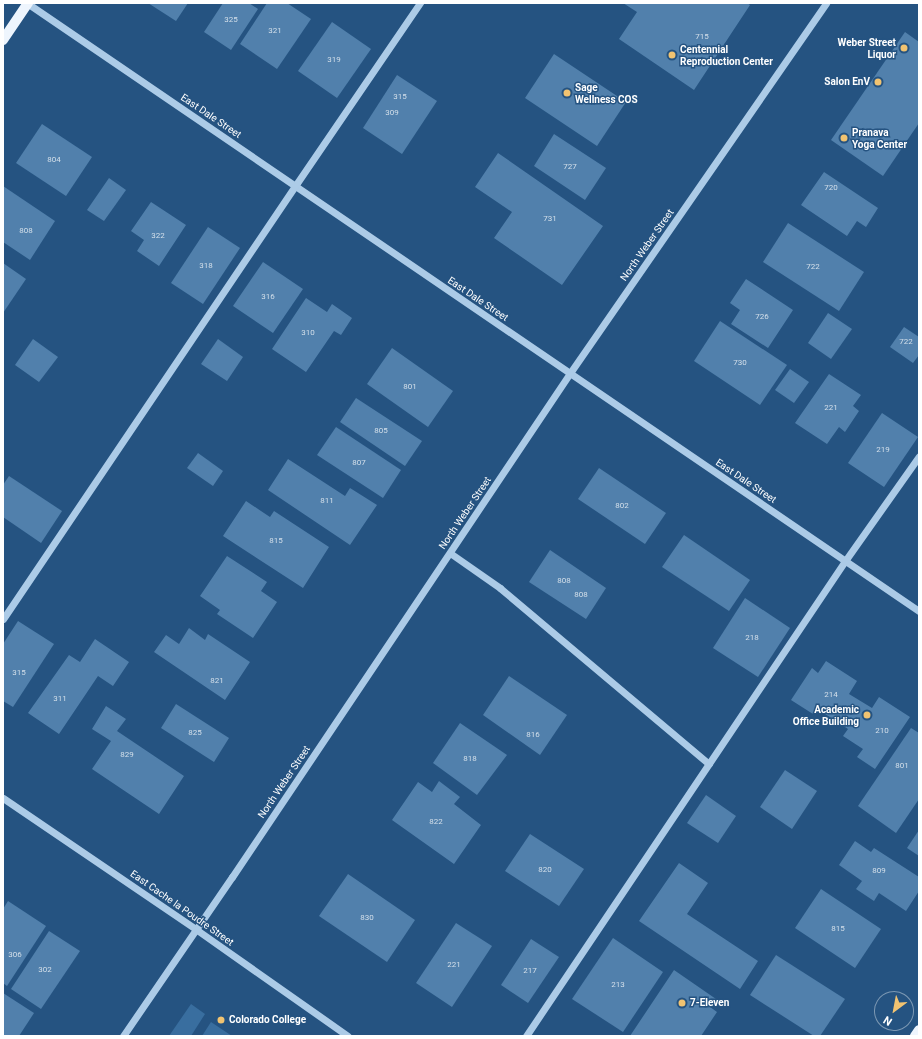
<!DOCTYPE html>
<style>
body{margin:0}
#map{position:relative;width:922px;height:1039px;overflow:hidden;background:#255381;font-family:Roboto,sans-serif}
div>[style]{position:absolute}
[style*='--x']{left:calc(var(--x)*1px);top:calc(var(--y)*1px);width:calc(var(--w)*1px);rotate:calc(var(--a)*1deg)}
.green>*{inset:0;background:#396e9f}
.building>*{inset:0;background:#5180ac}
.minor>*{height:7px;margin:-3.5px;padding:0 3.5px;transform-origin:3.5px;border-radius:3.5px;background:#accbe7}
.major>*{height:10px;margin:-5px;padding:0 5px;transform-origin:5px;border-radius:5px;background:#eef5fd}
.dots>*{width:11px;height:11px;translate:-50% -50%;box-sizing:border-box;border:2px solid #255381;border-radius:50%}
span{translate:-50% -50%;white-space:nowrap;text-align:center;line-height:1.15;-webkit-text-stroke:3px #255381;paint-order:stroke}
.number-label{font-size:8px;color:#d4dfea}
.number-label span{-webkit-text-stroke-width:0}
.poi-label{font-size:10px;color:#fff;font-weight:700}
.right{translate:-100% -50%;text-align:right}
.left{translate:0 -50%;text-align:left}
.street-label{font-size:10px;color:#fff}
.frame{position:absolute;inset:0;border:4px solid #fff;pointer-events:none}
.north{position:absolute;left:874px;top:991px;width:40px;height:40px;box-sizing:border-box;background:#255381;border:1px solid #7c98b3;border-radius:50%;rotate:212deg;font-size:11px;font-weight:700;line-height:16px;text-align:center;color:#fff}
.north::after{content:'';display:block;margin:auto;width:14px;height:18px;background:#f1c371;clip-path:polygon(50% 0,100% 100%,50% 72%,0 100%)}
</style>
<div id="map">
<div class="green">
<i style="clip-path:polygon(191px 1004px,205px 1014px,191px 1036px,169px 1036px)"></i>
<i style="clip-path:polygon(211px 1022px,232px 1036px,202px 1036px)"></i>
</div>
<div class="building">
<i style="clip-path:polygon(148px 3px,188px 3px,176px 21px)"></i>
<i style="clip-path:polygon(223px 3px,249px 3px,258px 9px,231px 50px,204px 32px)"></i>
<i style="clip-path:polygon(267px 3px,287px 3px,311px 19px,277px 69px,240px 44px)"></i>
<i style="clip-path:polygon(623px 3px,747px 3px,750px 5px,694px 90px,619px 39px,637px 12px)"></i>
<i style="clip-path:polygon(332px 22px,371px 49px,337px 98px,298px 71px)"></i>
<i style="clip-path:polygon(905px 32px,919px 42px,919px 123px,883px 176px,831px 140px)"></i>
<i style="clip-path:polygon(554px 54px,626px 102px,597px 146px,525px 98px)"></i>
<i style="clip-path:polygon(397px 75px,437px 101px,402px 154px,363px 128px)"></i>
<i style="clip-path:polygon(42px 124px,92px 157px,66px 196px,16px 163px)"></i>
<i style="clip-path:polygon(554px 134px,606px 168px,585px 200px,534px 166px)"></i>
<i style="clip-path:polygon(498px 153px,603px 226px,562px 285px,494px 238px,512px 212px,475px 187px)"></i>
<i style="clip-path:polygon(824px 172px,878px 208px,866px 227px,857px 221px,847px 236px,801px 205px)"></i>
<i style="clip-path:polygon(109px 178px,126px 190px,104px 221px,87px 210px)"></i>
<i style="clip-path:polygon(3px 186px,55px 221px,30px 260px,3px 242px)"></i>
<i style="clip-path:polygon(151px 202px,186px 225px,159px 266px,137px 251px,144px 240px,131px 231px)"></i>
<i style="clip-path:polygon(788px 223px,864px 272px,839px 311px,763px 262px)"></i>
<i style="clip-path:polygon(208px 227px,240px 248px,203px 304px,171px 283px)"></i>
<i style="clip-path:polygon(263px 262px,303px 289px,273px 333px,233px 306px)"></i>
<i style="clip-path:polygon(3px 263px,26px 279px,3px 313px)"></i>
<i style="clip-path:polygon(746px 279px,793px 310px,768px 348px,731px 324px,740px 310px,730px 303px)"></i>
<i style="clip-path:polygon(306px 298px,327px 312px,332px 304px,352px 318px,341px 335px,334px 331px,306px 372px,272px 349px)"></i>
<i style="clip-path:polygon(828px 313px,852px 329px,831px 359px,808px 343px)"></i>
<i style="clip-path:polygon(720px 321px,787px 365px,760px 405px,694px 361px)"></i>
<i style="clip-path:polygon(904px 327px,919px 337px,919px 355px,913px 363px,890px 347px)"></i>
<i style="clip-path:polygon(33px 339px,58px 357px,39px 382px,15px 365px)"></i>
<i style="clip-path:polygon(218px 339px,243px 357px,227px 381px,201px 364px)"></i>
<i style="clip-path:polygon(392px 348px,453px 391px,428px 427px,367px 384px)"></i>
<i style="clip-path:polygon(790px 369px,809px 382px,794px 403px,775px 390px)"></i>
<i style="clip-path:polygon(829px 374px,861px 395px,853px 406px,859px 411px,845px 432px,839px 427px,827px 444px,795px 423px)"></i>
<i style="clip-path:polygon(356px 398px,422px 441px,405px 466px,340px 422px)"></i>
<i style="clip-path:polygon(882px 413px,918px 437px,884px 487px,848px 463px)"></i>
<i style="clip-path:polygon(336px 427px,401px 470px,383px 498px,317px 455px)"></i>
<i style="clip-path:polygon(198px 453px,223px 471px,213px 486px,187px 468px)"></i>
<i style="clip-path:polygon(288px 459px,345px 496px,350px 488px,377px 505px,350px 545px,268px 490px)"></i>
<i style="clip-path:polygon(599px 468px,666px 513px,645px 544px,578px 499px)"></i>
<i style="clip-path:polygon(9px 476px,62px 511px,41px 543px,3px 517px,3px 485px)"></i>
<i style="clip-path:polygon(246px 501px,270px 517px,274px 511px,329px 547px,303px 588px,223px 536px)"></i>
<i style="clip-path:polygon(684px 535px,750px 580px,729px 611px,662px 567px)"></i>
<i style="clip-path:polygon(550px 550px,606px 588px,586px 619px,529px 582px)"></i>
<i style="clip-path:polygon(227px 556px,267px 582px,261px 591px,277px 602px,253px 638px,217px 614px,220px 610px,200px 596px)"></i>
<i style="clip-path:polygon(745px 598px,790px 628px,758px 677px,713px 648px)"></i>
<i style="clip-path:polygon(18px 621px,54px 644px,13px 707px,3px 701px,3px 644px)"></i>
<i style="clip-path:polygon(189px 628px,205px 640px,208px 634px,250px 662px,225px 700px,154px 652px,166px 635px,179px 644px)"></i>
<i style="clip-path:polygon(95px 639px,129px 662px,113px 686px,98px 676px,59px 734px,28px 713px,69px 655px,80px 662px)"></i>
<i style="clip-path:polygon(826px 661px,857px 681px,849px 694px,872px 708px,879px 697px,910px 717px,875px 769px,857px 757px,863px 749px,843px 736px,848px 729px,816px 708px,813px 714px,791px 700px,812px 668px,818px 673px)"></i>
<i style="clip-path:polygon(509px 676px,567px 715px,540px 755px,483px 715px)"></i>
<i style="clip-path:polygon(176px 704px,229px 738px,214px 762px,161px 728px)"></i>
<i style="clip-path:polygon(106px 706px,126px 719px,117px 731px,184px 776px,159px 814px,92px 769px,111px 741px,92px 729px)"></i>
<i style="clip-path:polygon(460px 723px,507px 755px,477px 795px,433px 763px)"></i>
<i style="clip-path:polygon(911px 728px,919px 733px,919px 799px,896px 833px,858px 806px)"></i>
<i style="clip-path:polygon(785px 770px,817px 791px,792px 829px,760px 807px)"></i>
<i style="clip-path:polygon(439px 781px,460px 797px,454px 804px,481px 825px,454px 864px,392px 820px,418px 782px,432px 792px)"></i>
<i style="clip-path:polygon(706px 795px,736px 816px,718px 843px,687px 823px)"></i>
<i style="clip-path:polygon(919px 830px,919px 856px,907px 848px)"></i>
<i style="clip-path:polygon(530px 834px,584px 869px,559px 906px,505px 871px)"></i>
<i style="clip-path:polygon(855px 841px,871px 852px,874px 848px,919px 877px,919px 891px,906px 911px,879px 893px,874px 901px,856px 889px,862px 881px,839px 865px)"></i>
<i style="clip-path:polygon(679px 863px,708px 883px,687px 914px,758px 961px,740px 989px,639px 921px)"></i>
<i style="clip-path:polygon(348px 874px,415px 920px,387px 962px,319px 916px)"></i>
<i style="clip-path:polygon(821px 889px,881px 929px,855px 968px,795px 928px)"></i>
<i style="clip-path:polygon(8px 901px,46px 926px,7px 986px,3px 983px,3px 909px)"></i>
<i style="clip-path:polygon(456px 923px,492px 946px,452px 1007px,416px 983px)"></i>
<i style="clip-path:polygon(49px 931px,80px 951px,41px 1009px,11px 989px)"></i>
<i style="clip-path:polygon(613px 938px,663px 972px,623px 1032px,572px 999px)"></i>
<i style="clip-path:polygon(531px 939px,559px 957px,528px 1003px,501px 985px)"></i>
<i style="clip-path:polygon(776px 955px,845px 999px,820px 1036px,814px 1036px,750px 995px)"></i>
<i style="clip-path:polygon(674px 970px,716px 999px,710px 1007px,717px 1012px,701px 1036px,630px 1036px)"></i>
<i style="clip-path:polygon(3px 993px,34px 1013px,19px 1036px,3px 1036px)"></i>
</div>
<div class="minor">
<i style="--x:27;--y:3;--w:1080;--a:34.28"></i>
<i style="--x:450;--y:553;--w:61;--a:35"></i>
<i style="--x:500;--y:588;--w:273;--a:40.1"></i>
<i style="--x:3;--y:619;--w:522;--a:-56.01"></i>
<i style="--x:295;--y:186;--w:222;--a:-55.7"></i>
<i style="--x:3;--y:798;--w:235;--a:34.2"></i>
<i style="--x:197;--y:930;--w:184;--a:35.1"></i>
<i style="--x:123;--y:1036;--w:193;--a:-55.6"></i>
<i style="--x:232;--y:877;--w:607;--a:-56.15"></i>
<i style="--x:570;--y:373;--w:450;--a:-55.3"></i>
<i style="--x:526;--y:1036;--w:572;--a:-56.12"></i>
<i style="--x:845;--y:561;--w:128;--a:-54.8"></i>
</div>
<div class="major">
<i style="--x:3;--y:40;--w:45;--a:-56"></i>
<i style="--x:915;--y:1036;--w:7;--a:-56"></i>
</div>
<div class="dots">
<i style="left:904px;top:48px;background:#f1c371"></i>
<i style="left:672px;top:55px;background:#f1c371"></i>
<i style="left:878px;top:82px;background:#f1c371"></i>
<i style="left:567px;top:93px;background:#f1c371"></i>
<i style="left:844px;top:138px;background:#f1c371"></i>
<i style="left:867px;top:715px;background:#f1c371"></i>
<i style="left:682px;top:1003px;background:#f1c371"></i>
<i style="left:221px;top:1020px;background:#f1c371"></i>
</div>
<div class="number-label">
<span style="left:231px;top:20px">325</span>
<span style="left:275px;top:31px">321</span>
<span style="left:702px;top:37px">715</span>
<span style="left:334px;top:60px">319</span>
<span style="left:400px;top:97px">315</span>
<span style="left:392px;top:113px">309</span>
<span style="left:54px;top:160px">804</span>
<span style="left:570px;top:167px">727</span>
<span style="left:831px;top:188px">720</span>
<span style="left:550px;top:219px">731</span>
<span style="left:26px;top:231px">808</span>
<span style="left:158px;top:236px">322</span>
<span style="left:206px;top:266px">318</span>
<span style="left:813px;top:267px">722</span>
<span style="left:268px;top:297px">316</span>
<span style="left:762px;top:317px">726</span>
<span style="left:308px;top:333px">310</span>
<span style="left:906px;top:342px">722</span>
<span style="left:740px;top:363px">730</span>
<span style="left:410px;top:387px">801</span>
<span style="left:831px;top:408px">221</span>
<span style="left:381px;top:431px">805</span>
<span style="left:883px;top:450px">219</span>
<span style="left:359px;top:463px">807</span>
<span style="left:327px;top:501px">811</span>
<span style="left:622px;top:506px">802</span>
<span style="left:276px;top:541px">815</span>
<span style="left:564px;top:581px">808</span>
<span style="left:581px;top:595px">808</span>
<span style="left:752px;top:638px">218</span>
<span style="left:19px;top:673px">315</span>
<span style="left:217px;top:681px">821</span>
<span style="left:831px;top:695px">214</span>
<span style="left:60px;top:699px">311</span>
<span style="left:882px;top:731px">210</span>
<span style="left:195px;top:733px">825</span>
<span style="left:533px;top:735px">816</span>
<span style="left:127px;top:755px">829</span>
<span style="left:470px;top:759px">818</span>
<span style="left:902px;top:766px">801</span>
<span style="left:436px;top:822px">822</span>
<span style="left:545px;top:870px">820</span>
<span style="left:879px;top:871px">809</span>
<span style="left:367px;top:918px">830</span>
<span style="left:838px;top:929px">815</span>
<span style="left:15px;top:955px">306</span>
<span style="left:454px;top:965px">221</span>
<span style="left:45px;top:970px">302</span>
<span style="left:530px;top:971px">217</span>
<span style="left:618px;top:985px">213</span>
</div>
<div class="poi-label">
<span class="right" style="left:896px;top:48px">Weber Street<br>Liquor</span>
<span class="left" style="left:680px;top:55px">Centennial<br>Reproduction Center</span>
<span class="right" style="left:870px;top:82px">Salon EnV</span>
<span class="left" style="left:575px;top:93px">Sage<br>Wellness COS</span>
<span class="left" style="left:852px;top:138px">Pranava<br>Yoga Center</span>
<span class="right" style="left:859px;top:715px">Academic<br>Office Building</span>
<span class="left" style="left:690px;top:1003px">7-Eleven</span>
<span class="left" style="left:229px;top:1020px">Colorado College</span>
</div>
<div class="street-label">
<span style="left:211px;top:116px;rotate:34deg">East Dale Street</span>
<span style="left:647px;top:245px;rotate:-55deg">North Weber Street</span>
<span style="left:478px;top:299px;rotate:34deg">East Dale Street</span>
<span style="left:746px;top:481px;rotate:34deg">East Dale Street</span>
<span style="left:465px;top:513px;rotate:-56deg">North Weber Street</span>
<span style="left:284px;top:782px;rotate:-56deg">North Weber Street</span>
<span style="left:182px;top:908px;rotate:35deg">East Cache la Poudre Street</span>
</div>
<div class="frame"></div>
<div class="north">N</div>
</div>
